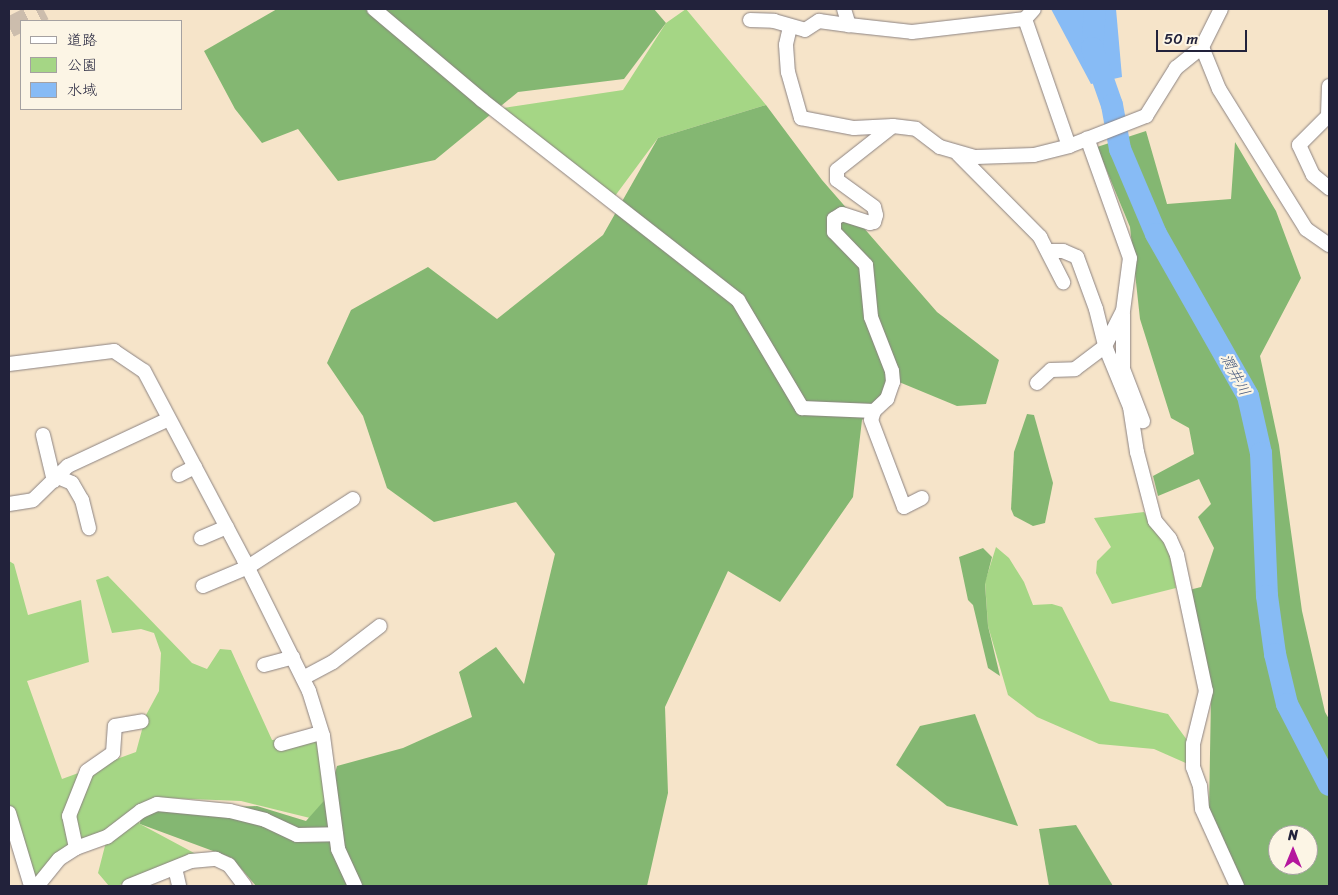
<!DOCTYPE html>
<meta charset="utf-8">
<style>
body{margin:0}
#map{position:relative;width:1338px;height:895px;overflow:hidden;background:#f6e4c9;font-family:Sriracha,"Klee One",sans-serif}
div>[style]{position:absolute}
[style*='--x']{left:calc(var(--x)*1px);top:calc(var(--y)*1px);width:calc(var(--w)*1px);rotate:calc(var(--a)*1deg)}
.green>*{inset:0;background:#a5d685}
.forest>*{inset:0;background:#84b772}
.water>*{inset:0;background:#87bbf5}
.river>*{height:22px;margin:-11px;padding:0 11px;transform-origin:11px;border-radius:11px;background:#87bbf5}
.highway-tunnel>*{height:21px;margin-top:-10.5px;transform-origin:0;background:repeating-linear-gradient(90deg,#ccbdad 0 21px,transparent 0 32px)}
.roads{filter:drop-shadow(0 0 1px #8c8382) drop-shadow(0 0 1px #8c8382)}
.minor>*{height:14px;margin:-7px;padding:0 7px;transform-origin:7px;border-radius:7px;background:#fff}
span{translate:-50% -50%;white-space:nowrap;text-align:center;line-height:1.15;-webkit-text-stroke:4.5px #fcf5e5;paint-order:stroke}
.water-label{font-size:15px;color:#45587c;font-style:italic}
.frame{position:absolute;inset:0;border:10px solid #22223b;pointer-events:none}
.legend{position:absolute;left:20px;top:20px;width:162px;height:90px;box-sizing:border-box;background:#fcf5e5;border:1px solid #a5a1a1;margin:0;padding:6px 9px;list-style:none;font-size:15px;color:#22223b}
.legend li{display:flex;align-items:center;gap:10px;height:25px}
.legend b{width:25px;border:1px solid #a5a1a1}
.north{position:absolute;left:1268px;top:825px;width:50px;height:50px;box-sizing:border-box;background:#fcf5e5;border:1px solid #a5a1a1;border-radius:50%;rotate:0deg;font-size:14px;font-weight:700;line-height:20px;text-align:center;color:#22223b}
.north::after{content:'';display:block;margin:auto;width:18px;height:22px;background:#b5179e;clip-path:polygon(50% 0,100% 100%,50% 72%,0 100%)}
.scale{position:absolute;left:1156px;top:30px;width:91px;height:22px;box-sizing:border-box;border:2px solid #22223b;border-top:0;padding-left:6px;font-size:15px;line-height:18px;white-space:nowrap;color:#22223b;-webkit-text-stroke:4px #fcf5e5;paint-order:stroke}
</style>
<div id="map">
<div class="green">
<i style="clip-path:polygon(686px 9px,766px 105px,658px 138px,615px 196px,497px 109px,623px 90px,666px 23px)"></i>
<i style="clip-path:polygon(1144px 512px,1169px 551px,1176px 588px,1112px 604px,1096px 573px,1097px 561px,1111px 547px,1094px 518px)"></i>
<i style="clip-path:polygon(996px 547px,1009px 558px,1024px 582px,1033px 605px,1052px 604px,1062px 607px,1110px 701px,1168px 714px,1187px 740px,1188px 764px,1154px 749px,1099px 744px,1037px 717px,1008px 695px,988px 626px,985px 582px)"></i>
<i style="clip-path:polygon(9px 561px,14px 564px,28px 615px,81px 600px,89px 662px,27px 681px,62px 779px,136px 752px,146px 715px,159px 691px,161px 653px,154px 633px,141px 629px,112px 633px,96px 580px,108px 576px,192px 663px,207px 669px,220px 649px,231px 650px,272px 740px,317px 737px,329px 795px,310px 818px,241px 801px,165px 798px,137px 814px,140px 824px,196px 854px,117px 886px,109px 886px,98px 873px,107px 838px,83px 848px,31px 886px,9px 812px)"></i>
</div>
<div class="forest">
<i style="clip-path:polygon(277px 9px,654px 9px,666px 23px,624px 79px,518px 92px,435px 160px,338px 181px,298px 129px,262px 143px,235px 109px,204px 51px)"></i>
<i style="clip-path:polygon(766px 105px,822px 180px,937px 312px,999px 360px,986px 404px,957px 406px,899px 382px,862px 420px,853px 497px,780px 602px,728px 571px,665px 707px,668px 793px,647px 886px,256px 886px,232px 858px,140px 824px,141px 811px,257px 806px,306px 821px,329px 795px,337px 766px,403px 748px,472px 717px,459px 672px,496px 647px,524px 684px,555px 554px,516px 502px,434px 522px,387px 488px,363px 416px,327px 363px,351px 310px,428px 267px,497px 319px,603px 235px,658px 138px)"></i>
<i style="clip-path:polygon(evenodd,1146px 131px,1167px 204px,1231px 199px,1235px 142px,1276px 211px,1301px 278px,1260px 356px,1279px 445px,1302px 611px,1325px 712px,1329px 719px,1329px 886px,1244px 886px,1209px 811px,1211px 697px,1189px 590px,1201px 587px,1214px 548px,1198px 517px,1211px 504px,1199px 479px,1158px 496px,1153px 476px,1194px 454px,1189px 428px,1171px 418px,1140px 319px,1130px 227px,1097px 147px,1146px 131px,1278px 835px,1308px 835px,1308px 865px,1278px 865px,1278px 835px)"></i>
<i style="clip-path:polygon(1027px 414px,1034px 415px,1053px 483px,1045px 523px,1033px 526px,1014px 516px,1011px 509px,1014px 452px)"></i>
<i style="clip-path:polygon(983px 548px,992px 557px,985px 584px,988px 626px,1000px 676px,988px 668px,973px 605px,968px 600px,959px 557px)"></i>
<i style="clip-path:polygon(975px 714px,1018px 826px,947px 806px,896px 765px,920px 726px)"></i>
<i style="clip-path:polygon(1076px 825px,1113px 886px,1049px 886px,1039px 829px)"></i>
</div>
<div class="water">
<i style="clip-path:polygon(1051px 9px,1116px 9px,1122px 77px,1091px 84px)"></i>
</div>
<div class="river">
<i style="--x:1095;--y:9;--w:39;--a:94"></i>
<i style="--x:1092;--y:48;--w:60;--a:70.7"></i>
<i style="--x:1112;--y:105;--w:45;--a:79.7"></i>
<i style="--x:1120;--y:149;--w:92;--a:67"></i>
<i style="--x:1156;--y:234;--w:186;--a:60.4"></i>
<i style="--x:1248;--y:396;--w:58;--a:77.2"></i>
<i style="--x:1261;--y:453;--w:143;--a:87.6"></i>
<i style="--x:1267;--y:596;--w:59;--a:82.1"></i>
<i style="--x:1275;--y:654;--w:51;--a:76.5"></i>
<i style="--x:1287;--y:704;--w:91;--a:62.6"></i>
</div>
<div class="highway-tunnel">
<i style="--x:9;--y:27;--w:39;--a:-27"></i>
</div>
<div class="roads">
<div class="minor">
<i style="--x:374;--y:9;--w:141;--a:40.1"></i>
<i style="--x:482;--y:100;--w:325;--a:38"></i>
<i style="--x:738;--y:300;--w:126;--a:59.3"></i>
<i style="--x:802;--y:408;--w:72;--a:2.4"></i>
<i style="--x:874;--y:411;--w:18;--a:-43"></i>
<i style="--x:887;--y:399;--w:18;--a:-71"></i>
<i style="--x:893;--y:382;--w:11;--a:-95"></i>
<i style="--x:892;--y:371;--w:58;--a:-111.3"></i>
<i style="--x:871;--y:317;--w:52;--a:-95.5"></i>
<i style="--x:866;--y:265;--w:46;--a:-134.1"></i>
<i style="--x:834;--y:232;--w:13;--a:-90"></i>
<i style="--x:834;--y:219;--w:9;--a:-32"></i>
<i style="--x:842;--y:214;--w:29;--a:18"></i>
<i style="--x:870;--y:223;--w:4;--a:-14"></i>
<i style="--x:874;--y:222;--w:7;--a:-74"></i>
<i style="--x:876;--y:215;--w:8;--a:-104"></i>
<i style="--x:874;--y:207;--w:46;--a:-143.9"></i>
<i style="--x:837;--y:180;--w:10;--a:-90"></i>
<i style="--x:837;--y:170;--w:71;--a:-38.2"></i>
<i style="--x:893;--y:126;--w:23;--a:7"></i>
<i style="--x:916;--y:129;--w:30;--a:37"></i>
<i style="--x:940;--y:147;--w:37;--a:16"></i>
<i style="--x:976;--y:157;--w:58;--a:-2"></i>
<i style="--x:1034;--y:155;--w:36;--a:-14"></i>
<i style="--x:1069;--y:146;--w:83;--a:-21.3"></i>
<i style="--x:1146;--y:116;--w:57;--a:-58"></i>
<i style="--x:1176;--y:68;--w:33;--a:-39"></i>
<i style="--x:1202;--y:47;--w:42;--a:-63.4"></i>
<i style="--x:844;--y:9;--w:17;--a:73"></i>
<i style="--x:849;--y:25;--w:63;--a:6.3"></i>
<i style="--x:912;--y:32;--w:114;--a:-6.6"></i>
<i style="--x:1025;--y:19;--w:134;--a:70.9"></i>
<i style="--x:1025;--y:19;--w:13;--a:-48"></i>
<i style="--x:750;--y:20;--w:24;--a:2"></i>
<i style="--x:774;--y:21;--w:32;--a:16"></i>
<i style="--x:805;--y:30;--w:17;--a:-33"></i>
<i style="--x:819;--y:21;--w:30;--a:8"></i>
<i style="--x:790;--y:27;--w:18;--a:103"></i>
<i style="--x:786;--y:45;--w:27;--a:86"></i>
<i style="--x:788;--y:72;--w:48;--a:74.2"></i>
<i style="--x:801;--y:118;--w:54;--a:10.7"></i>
<i style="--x:854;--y:128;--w:39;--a:-3"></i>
<i style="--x:1202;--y:47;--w:45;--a:68"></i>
<i style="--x:1219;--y:89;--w:165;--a:58.1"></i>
<i style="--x:1306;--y:229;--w:28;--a:35"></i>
<i style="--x:1329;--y:86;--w:30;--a:92"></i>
<i style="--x:1328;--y:116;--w:41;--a:135"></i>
<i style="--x:1299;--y:145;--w:33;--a:65"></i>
<i style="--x:1313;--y:175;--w:21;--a:39"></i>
<i style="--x:958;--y:154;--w:117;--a:45.3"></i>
<i style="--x:1040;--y:237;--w:51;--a:62.9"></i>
<i style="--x:1049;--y:251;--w:14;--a:0"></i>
<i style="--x:1063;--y:251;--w:15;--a:23"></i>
<i style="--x:1077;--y:257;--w:55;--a:69.9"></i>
<i style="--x:1096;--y:309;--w:38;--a:76"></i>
<i style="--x:1105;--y:346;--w:66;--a:67.7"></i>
<i style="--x:1130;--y:407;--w:46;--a:81.2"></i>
<i style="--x:1137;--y:452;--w:71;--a:75.4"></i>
<i style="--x:1155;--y:521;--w:23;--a:50"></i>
<i style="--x:1170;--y:539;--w:17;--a:66"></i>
<i style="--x:1177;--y:555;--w:139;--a:78"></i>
<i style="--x:1206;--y:691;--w:55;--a:103.8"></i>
<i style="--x:1193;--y:744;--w:23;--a:90"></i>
<i style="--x:1193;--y:767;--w:20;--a:70"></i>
<i style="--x:1200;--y:786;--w:23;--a:85"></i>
<i style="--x:1202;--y:809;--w:85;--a:65.6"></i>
<i style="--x:1123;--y:314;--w:55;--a:90"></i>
<i style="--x:1123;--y:369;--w:56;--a:69"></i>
<i style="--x:9;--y:364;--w:106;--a:-7.1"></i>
<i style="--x:114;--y:351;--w:36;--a:34"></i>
<i style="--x:144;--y:371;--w:214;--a:62.1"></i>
<i style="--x:244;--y:560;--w:146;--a:63.6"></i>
<i style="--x:309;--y:691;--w:47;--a:72.7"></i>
<i style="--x:323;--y:736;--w:114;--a:82.4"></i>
<i style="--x:338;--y:849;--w:41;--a:65.3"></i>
<i style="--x:1037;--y:383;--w:19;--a:-43"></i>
<i style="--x:1051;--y:370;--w:24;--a:-2"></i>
<i style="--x:1075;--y:369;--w:38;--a:-37"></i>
<i style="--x:1105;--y:346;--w:39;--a:-63"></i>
<i style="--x:1123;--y:311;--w:53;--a:-82.5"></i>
<i style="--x:1130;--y:258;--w:127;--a:-109.7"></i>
<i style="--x:874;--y:411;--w:9;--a:108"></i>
<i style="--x:871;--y:420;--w:93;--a:69.2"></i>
<i style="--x:904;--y:507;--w:20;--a:-27"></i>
<i style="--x:43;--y:435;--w:47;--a:76.6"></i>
<i style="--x:179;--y:475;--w:18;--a:-27"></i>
<i style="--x:58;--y:477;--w:15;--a:23"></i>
<i style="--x:72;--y:483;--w:20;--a:60"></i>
<i style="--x:82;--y:500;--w:29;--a:76"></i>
<i style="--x:9;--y:504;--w:24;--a:-9"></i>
<i style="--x:33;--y:500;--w:49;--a:-44.2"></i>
<i style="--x:68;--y:466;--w:111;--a:-25"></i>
<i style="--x:201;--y:538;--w:28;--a:-23"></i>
<i style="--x:203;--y:586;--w:49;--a:-22.9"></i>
<i style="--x:248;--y:567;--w:125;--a:-32.9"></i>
<i style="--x:264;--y:665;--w:30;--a:-15"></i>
<i style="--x:303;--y:678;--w:34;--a:-28"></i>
<i style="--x:333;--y:662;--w:59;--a:-37.5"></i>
<i style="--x:281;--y:744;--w:41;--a:-15.4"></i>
<i style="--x:9;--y:813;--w:76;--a:73.2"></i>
<i style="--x:76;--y:848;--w:33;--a:-20"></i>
<i style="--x:107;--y:837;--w:43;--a:-37.4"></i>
<i style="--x:141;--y:811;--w:17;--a:-24"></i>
<i style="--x:157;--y:804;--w:73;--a:5.5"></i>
<i style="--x:230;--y:811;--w:36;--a:14"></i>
<i style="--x:265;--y:820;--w:35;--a:25"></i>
<i style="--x:297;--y:835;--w:39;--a:-1"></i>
<i style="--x:175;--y:868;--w:18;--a:77"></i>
<i style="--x:32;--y:886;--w:6;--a:-9"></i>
<i style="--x:38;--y:885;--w:33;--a:-51"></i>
<i style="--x:59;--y:859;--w:20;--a:-33"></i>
<i style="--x:76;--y:848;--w:33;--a:-102"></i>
<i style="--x:69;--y:816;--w:48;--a:-68.2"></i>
<i style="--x:87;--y:771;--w:32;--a:-35"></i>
<i style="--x:113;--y:753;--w:27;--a:-86"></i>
<i style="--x:115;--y:726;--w:27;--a:-10"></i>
<i style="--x:129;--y:886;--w:67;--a:-22"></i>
<i style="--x:191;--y:861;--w:25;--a:-5"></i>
<i style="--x:216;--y:859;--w:14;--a:25"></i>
<i style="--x:229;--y:865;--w:26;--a:53"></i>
</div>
</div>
<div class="water-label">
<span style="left:1235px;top:375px;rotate:62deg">潤井川</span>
</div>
<div class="frame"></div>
<ul class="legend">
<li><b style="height:6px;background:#fff"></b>道路</li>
<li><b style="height:14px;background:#a5d685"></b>公園</li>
<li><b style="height:14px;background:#87bbf5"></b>水域</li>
</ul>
<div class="north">N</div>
<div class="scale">50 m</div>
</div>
